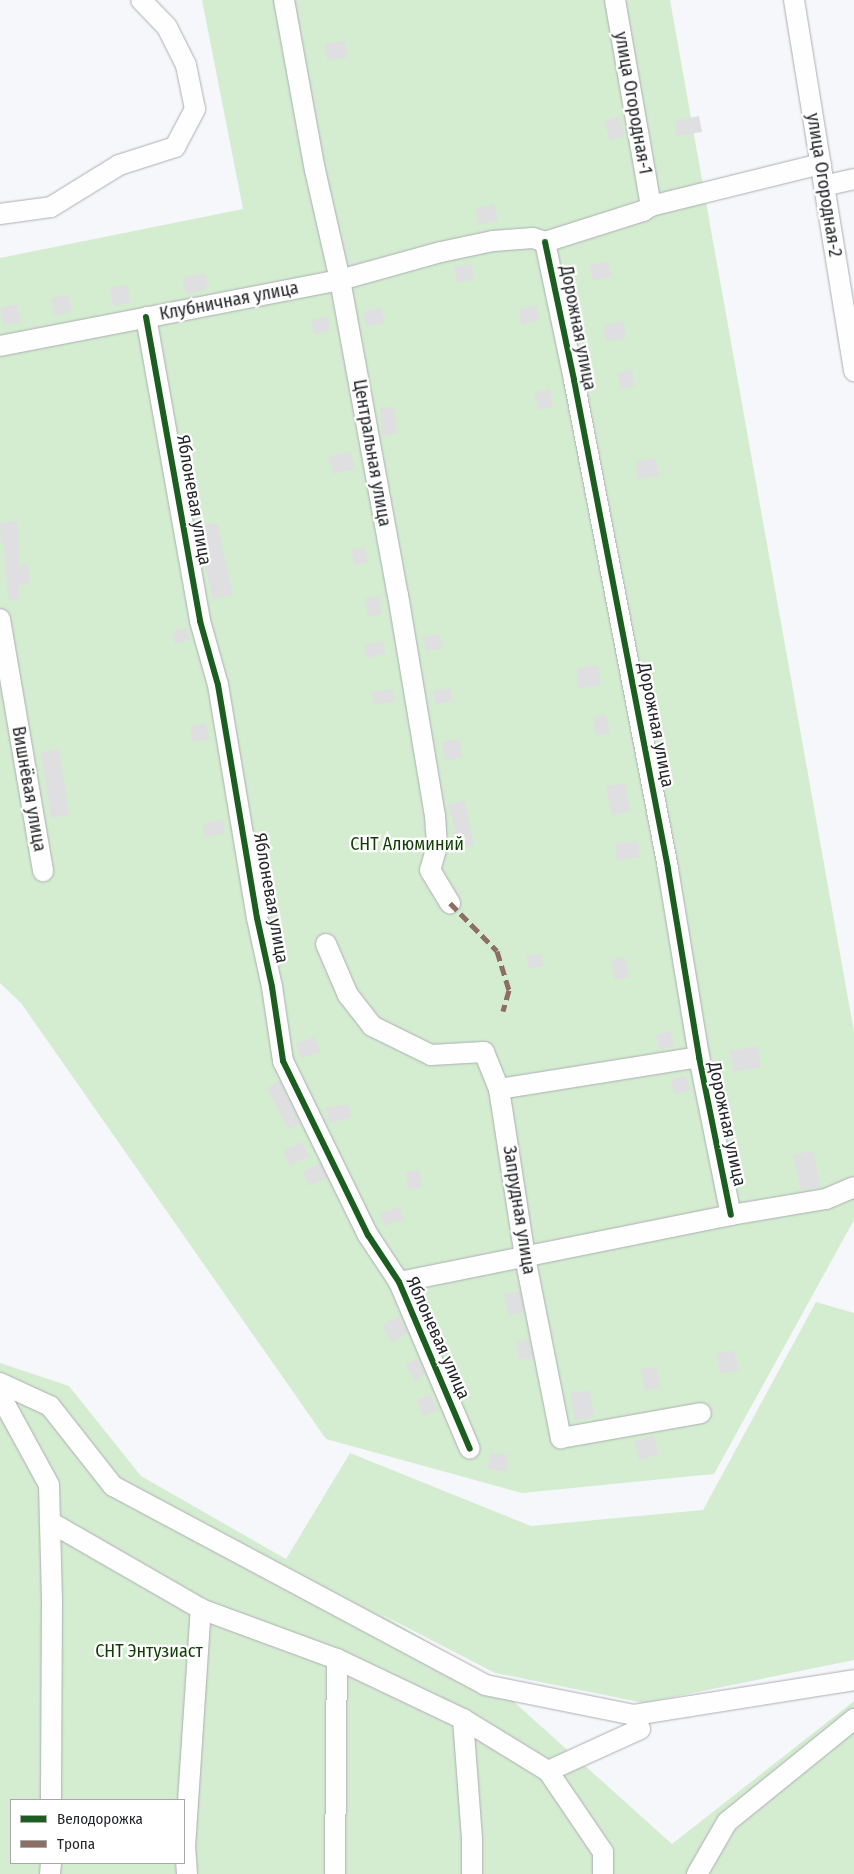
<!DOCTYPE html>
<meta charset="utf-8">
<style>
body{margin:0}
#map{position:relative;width:854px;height:1874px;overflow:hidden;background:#f6f7fb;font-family:"Fira Sans Condensed",sans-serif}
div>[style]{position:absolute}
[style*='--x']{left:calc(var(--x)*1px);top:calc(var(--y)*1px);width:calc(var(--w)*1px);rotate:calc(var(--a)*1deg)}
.green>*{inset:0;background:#d4edd1}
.building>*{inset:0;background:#dfdee1}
.roads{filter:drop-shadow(0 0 1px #adaeb2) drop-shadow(0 0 1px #adaeb2)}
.minor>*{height:20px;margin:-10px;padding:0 10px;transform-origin:10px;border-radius:10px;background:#fefefe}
.quiet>*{height:5px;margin-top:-2.5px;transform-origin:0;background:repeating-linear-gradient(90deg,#8d6e63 0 10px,transparent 0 15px)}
.cycleway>*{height:6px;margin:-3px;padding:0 3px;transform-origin:3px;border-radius:3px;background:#1b5e20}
span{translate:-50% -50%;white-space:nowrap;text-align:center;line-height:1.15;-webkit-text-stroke:4.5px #fff;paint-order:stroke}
.street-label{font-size:18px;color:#25262a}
.park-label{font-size:18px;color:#103d04}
.legend{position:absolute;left:10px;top:1799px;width:175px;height:65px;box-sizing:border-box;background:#fff;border:1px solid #a8a8aa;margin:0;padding:6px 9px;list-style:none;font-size:15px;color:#25262a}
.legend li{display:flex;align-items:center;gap:10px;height:25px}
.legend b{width:25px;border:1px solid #a8a8aa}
</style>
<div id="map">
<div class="green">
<i style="clip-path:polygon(202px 0,670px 0,854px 1032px,854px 1220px,714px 1474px,522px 1493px,326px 1439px,21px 1003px,0 983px,0 258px,243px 209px)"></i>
<i style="clip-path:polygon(evenodd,816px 1302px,854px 1313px,854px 1660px,644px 1703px,495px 1673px,377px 1612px,483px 1674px,672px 1844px,854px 1701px,854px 1874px,0 1874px,0 1363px,69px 1386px,141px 1476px,286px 1559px,350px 1453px,531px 1526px,703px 1510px,816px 1302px,11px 1800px,184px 1800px,184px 1863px,11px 1863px,11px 1800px)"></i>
</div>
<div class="building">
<i style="clip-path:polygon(345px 41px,348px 57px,327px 60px,325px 44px)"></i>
<i style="clip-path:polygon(699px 116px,702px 132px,677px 136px,675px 121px)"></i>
<i style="clip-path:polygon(619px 117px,625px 136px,610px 140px,604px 121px)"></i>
<i style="clip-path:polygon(494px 204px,498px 220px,479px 225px,475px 209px)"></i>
<i style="clip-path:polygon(608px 261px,612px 276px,593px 281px,589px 266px)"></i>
<i style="clip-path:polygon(471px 264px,474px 280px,457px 282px,454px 267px)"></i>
<i style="clip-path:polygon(205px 273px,208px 289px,186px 294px,182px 278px)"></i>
<i style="clip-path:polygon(127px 285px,131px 302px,113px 306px,110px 288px)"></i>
<i style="clip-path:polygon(68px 295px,72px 312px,54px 315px,51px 298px)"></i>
<i style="clip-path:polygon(17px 304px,21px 322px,3px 325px,0 308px)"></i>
<i style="clip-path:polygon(536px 305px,540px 320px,522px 324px,518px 310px)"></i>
<i style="clip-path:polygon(381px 308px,385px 322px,366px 327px,363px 312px)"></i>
<i style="clip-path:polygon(327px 316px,330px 331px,314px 334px,311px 320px)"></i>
<i style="clip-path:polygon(623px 321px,626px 338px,606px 342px,603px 325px)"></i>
<i style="clip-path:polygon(632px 369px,635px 386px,621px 389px,617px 373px)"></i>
<i style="clip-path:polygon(550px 389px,553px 407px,538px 410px,534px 392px)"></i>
<i style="clip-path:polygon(394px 407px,397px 433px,382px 436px,380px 408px)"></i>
<i style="clip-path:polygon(351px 452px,355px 469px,333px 474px,329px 457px)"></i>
<i style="clip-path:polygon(655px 458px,659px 476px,638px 479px,635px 462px)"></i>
<i style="clip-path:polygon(18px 521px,19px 565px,28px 564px,30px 584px,19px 585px,19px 600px,8px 600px,4px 543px,1px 543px,0 523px)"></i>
<i style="clip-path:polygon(217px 523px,233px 595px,213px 600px,196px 526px)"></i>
<i style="clip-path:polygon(364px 547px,368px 562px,355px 565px,351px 550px)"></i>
<i style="clip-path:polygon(379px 596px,382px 614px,368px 616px,365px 598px)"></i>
<i style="clip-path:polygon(187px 628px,190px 640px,175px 644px,172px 632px)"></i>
<i style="clip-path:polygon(440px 634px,443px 648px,426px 651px,423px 637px)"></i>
<i style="clip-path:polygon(383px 641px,385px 654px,367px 658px,364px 645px)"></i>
<i style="clip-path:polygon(598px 665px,601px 685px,577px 689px,578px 668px)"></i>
<i style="clip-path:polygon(450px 688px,452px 701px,435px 704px,433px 691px)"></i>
<i style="clip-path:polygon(393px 689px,395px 701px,374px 705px,372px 692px)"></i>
<i style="clip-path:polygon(606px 715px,610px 733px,596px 735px,593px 717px)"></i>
<i style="clip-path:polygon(206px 723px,209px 739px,193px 742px,190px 726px)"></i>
<i style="clip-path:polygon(459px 739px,462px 757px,445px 761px,442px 742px)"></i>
<i style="clip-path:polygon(59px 749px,69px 815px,51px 818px,41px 752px)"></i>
<i style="clip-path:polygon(625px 783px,630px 811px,612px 815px,606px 787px)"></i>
<i style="clip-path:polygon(464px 800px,474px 845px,456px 849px,453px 833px,456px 832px,448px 805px)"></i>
<i style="clip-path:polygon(223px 820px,225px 833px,205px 837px,203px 824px)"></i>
<i style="clip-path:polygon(637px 841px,640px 857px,617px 860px,615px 844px)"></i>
<i style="clip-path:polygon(541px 954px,544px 966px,529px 969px,526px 956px)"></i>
<i style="clip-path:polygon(625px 957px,629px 977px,615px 980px,611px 960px)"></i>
<i style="clip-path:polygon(670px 1031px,674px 1046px,660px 1050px,656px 1035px)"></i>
<i style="clip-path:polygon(315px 1037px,321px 1052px,301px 1058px,296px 1043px)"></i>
<i style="clip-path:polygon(757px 1046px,761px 1067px,734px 1072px,730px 1051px)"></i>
<i style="clip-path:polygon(686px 1076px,690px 1090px,674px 1094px,671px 1079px)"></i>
<i style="clip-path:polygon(280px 1081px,300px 1123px,289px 1130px,267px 1088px)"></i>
<i style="clip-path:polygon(349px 1104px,351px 1118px,329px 1123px,326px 1108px)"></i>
<i style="clip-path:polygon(302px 1142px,309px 1156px,290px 1165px,283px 1151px)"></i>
<i style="clip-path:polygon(813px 1151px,821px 1187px,801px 1191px,793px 1155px)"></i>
<i style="clip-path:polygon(320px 1163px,327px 1178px,309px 1186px,303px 1172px)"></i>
<i style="clip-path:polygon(419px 1170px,422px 1187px,408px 1189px,406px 1172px)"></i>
<i style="clip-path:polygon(400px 1207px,404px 1219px,384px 1226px,380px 1213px)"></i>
<i style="clip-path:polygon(520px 1291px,524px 1312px,509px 1315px,504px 1294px)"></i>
<i style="clip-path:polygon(398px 1316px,408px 1332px,392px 1342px,382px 1326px)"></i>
<i style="clip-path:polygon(529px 1339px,533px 1357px,519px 1360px,516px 1342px)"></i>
<i style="clip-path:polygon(734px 1350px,739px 1370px,721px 1374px,716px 1354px)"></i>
<i style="clip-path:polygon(418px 1358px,425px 1374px,415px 1380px,406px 1365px)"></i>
<i style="clip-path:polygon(657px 1367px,660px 1388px,644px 1390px,641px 1369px)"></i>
<i style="clip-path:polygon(589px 1390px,594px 1417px,575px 1420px,570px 1393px)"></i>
<i style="clip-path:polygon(431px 1395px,437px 1410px,423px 1416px,417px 1400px)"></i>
<i style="clip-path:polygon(654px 1436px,659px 1454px,639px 1460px,634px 1441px)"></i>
<i style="clip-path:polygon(490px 1453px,508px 1455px,506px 1471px,488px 1469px)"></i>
</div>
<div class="roads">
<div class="minor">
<i style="--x:284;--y:0;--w:173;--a:79.7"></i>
<i style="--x:315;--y:170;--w:113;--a:77.2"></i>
<i style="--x:340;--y:280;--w:320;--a:79.6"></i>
<i style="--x:398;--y:595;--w:224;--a:80.5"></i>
<i style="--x:435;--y:816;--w:30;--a:86"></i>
<i style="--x:437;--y:846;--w:25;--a:106"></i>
<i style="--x:430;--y:870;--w:39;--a:59"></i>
<i style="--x:615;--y:0;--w:209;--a:80.1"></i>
<i style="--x:794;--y:0;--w:376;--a:80.8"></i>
<i style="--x:824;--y:186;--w:31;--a:-13"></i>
<i style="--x:0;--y:214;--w:51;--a:-7.8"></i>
<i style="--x:51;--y:207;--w:80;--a:-31.7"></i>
<i style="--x:119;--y:165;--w:59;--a:-17.8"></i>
<i style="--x:175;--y:147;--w:43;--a:-62.2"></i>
<i style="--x:195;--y:109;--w:45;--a:-101.6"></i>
<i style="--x:186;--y:65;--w:42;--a:-116.6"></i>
<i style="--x:167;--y:27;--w:37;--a:-134"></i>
<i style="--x:545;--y:242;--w:141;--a:78.1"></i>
<i style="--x:574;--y:380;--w:498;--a:79.1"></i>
<i style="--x:668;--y:869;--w:191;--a:80.6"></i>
<i style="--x:699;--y:1057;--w:161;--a:78.6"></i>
<i style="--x:146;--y:317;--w:309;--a:79.9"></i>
<i style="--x:200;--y:621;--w:66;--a:74.3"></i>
<i style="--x:218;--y:685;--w:236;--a:80.5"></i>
<i style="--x:257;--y:918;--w:71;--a:77.7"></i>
<i style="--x:272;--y:987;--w:75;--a:81.5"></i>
<i style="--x:283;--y:1061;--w:194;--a:64"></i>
<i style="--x:368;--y:1235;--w:56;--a:56.6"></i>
<i style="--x:399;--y:1282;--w:181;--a:67"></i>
<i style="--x:0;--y:346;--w:346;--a:-11"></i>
<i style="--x:340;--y:280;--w:105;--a:-15.5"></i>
<i style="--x:441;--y:252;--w:53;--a:-11.9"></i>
<i style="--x:493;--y:241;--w:40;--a:-4.3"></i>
<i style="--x:533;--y:238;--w:13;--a:18"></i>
<i style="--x:545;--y:242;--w:103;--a:-17.6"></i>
<i style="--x:643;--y:211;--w:9;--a:-32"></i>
<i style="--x:651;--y:206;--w:175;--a:-13.9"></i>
<i style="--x:0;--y:619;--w:256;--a:80.3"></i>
<i style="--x:326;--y:944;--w:56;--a:66.7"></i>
<i style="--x:348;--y:995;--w:39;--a:52"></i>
<i style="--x:372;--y:1026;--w:66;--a:26.2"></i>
<i style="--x:431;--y:1055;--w:53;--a:-3.2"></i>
<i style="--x:484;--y:1052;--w:40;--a:68"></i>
<i style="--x:499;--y:1089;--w:170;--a:81.2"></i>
<i style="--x:525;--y:1257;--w:185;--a:78.8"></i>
<i style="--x:561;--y:1438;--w:142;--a:-10.1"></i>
<i style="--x:499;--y:1089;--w:203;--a:-9.1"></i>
<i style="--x:399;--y:1282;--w:339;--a:-11.4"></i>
<i style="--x:731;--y:1215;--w:96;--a:-9.6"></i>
<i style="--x:826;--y:1199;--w:30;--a:-23"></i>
<i style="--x:0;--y:1383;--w:55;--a:24.7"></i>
<i style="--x:50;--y:1406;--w:102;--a:51.8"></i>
<i style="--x:113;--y:1486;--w:422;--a:28.1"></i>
<i style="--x:485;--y:1685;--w:152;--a:11.4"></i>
<i style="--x:634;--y:1715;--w:223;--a:-9"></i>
<i style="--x:0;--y:1395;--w:102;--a:61.4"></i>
<i style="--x:49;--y:1485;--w:115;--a:88.5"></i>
<i style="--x:52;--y:1600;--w:200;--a:90.3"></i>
<i style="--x:50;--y:1522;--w:174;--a:29.9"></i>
<i style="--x:201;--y:1609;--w:145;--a:20.2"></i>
<i style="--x:337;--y:1659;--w:140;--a:25.5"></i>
<i style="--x:463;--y:1719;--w:100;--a:31.5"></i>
<i style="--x:548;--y:1771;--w:98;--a:55.8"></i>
<i style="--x:603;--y:1852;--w:22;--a:90"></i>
<i style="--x:463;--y:1719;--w:120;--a:85.7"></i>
<i style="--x:472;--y:1839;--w:35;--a:90"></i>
<i style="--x:548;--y:1771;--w:101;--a:-24.5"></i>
<i style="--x:640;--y:1729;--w:15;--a:-113"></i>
<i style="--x:50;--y:1874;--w:11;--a:-85"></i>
<i style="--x:187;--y:1874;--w:27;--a:-94"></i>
<i style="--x:185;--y:1847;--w:239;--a:-86.2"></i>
<i style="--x:335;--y:1874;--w:215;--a:-89.5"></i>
<i style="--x:697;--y:1874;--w:60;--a:-60"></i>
<i style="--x:727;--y:1822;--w:164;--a:-39"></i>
</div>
</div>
<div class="quiet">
<i style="--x:450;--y:903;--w:67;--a:45.6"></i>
<i style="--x:497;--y:951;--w:41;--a:72.9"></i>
<i style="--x:509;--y:990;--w:22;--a:106"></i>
</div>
<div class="cycleway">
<i style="--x:545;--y:242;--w:141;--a:78.1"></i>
<i style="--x:574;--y:380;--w:498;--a:79.1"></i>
<i style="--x:668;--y:869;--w:191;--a:80.6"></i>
<i style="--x:699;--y:1057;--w:161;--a:78.6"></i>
<i style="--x:146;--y:317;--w:309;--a:79.9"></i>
<i style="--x:200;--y:621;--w:66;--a:74.3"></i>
<i style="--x:218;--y:685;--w:236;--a:80.5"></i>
<i style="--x:257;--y:918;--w:71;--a:77.7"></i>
<i style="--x:272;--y:987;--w:75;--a:81.5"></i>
<i style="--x:283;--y:1061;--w:194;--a:64"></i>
<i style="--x:368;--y:1235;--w:56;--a:56.6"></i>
<i style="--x:399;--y:1282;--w:181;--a:67"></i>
</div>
<div class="street-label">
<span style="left:633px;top:103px;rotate:80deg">улица Огородная-1</span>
<span style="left:824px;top:185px;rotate:81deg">улица Огородная-2</span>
<span style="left:229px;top:301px;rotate:-11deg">Клубничная улица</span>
<span style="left:578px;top:328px;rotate:79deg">Дорожная улица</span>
<span style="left:372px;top:453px;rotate:80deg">Центральная улица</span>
<span style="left:194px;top:500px;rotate:80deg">Яблоневая улица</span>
<span style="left:656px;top:725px;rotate:79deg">Дорожная улица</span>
<span style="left:29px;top:789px;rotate:80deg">Вишнёвая улица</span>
<span style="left:271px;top:898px;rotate:80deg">Яблоневая улица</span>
<span style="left:727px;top:1124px;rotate:78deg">Дорожная улица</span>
<span style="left:519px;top:1210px;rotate:81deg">Запрудная улица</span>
<span style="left:438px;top:1338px;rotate:66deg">Яблоневая улица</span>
</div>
<div class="park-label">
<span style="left:407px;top:844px">СНТ Алюминий</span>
<span style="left:149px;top:1651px">СНТ Энтузиаст</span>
</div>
<ul class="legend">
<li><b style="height:6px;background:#1b5e20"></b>Велодорожка</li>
<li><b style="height:6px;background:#8d6e63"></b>Тропа</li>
</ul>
</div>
